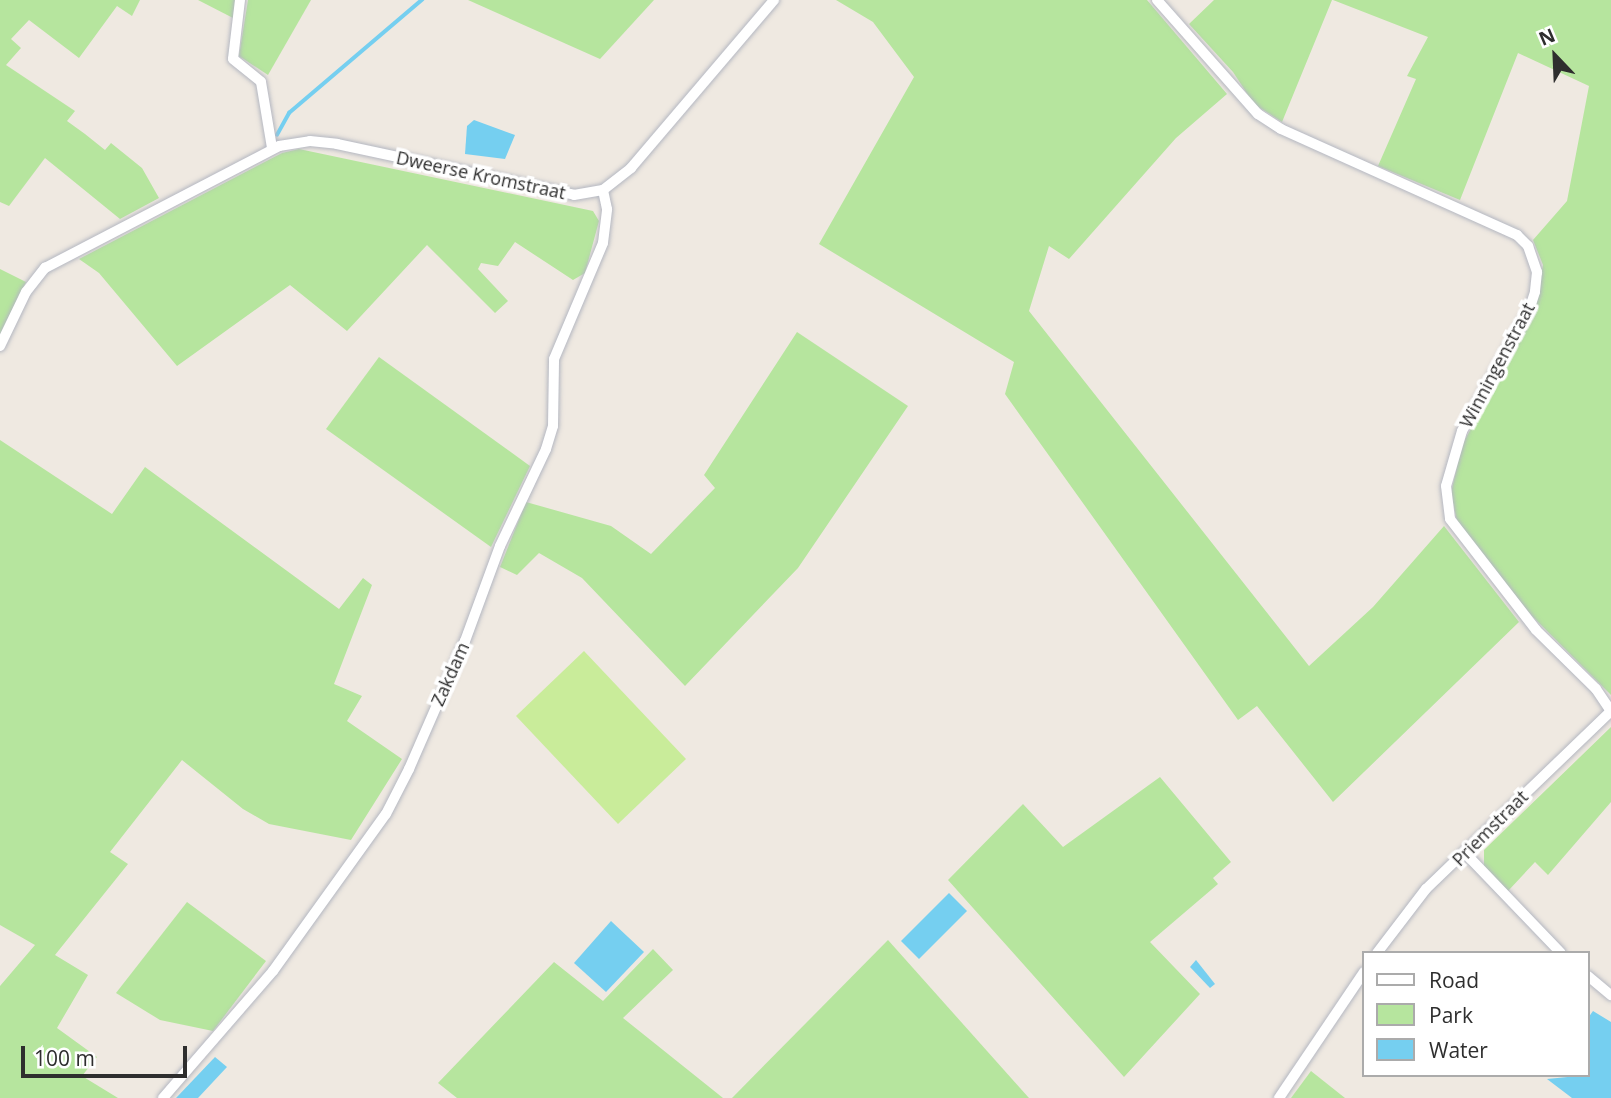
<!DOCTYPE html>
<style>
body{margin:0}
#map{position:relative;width:1611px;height:1098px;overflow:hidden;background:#efe9e1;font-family:"Open Sans",sans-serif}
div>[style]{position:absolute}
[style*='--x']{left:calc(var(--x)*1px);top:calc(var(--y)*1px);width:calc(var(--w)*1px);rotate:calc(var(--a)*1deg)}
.green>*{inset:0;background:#b6e59e}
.pitch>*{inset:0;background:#c9ec9a}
.water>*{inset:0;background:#75cff0}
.stream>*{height:3.5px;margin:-1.75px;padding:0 1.75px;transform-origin:1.75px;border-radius:1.75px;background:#75cff0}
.roads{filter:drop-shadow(0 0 2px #b4b7c1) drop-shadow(0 0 2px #b4b7c1)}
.street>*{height:10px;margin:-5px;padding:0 5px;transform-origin:5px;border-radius:5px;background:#fff}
span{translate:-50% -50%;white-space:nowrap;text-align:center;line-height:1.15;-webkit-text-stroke:7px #fff;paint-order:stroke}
.street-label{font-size:18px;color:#2e2e2e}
.legend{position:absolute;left:1362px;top:951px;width:228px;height:126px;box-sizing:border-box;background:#fff;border:2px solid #ababab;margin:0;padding:9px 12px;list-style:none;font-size:21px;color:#2e2e2e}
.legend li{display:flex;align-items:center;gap:14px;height:35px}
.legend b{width:35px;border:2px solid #ababab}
.north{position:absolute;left:1520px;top:21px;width:70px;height:70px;-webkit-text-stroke:5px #fff;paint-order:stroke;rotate:337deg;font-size:19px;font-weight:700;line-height:28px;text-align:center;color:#2e2e2e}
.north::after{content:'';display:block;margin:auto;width:24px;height:32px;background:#2e2e2e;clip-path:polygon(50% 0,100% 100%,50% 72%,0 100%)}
.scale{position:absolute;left:21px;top:1046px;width:166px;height:32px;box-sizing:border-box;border:4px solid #2e2e2e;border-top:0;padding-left:9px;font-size:21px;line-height:24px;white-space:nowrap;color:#2e2e2e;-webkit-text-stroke:5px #fff;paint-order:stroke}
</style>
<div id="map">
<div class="green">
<i style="clip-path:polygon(0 0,140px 0,132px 16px,117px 6px,79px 58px,29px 20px,11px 39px,21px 48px,6px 65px,75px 111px,67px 121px,85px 134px,105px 150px,111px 143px,142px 168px,159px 198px,120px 219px,45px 158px,9px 206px,0 202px)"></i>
<i style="clip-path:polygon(198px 0,236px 0,233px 18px)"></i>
<i style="clip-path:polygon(248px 0,311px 0,268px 75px,239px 56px)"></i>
<i style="clip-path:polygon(468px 0,654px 0,600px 59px)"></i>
<i style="clip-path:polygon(836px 0,1147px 0,1227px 94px,1176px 138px,1069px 259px,1049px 246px,1029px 311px,1309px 666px,1373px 607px,1444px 526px,1519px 622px,1333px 802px,1257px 706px,1238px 720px,1005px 394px,1014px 362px,819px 244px,914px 77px,873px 22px)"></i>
<i style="clip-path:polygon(1214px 0,1332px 0,1282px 122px,1254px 104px,1233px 72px,1189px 24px)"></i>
<i style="clip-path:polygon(1333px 0,1611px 0,1611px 695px,1531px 615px,1469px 539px,1457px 521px,1451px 493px,1462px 445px,1533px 316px,1543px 265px,1533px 240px,1567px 201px,1589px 86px,1518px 53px,1460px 200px,1378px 166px,1416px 79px,1407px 76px,1428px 37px)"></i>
<i style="clip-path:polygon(299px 149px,593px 211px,599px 221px,585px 273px,573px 280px,515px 242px,498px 266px,481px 263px,478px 269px,508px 301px,495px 313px,427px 245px,347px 331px,290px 285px,177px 366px,99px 273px,79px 259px,282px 153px)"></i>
<i style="clip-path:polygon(0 269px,26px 282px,0 336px)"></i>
<i style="clip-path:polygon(797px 332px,908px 406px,798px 568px,685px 686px,582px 578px,539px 553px,517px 575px,500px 567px,526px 502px,611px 526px,651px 554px,715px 488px,704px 475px)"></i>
<i style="clip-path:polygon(379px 357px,530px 466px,491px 547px,326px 429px)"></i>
<i style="clip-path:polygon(0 440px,112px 514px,145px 467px,339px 609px,363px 578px,372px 585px,334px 684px,362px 696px,347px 721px,402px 759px,351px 840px,269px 824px,243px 809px,182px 760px,110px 852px,128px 864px,55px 955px,88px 975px,57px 1028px,97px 1057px,82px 1076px,118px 1098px,0 1098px,0 986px,35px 945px,0 925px)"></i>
<i style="clip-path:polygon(1611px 727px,1611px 802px,1548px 875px,1535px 862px,1508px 891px,1484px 866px,1484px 850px)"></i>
<i style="clip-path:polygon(1160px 777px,1231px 862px,1213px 878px,1218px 884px,1150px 942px,1200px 994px,1124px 1077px,948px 880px,1023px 804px,1063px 847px)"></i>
<i style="clip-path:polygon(187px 902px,266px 961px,213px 1031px,160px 1020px,116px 993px)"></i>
<i style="clip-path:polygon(888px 940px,1029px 1098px,732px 1098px)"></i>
<i style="clip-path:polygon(653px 949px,673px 970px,623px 1018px,723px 1098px,457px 1098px,438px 1083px,554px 962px,603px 1001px)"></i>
<i style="clip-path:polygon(1311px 1071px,1345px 1098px,1291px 1098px)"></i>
</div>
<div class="pitch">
<i style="clip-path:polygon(584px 651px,686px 759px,618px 824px,516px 716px)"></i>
</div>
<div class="water">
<i style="clip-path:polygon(474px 120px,515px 135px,505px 159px,465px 154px,467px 126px)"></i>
<i style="clip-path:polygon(949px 893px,967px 911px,919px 959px,901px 941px)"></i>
<i style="clip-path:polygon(611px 921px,644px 952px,606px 992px,574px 963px)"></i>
<i style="clip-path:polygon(1196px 960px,1215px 984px,1210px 988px,1190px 967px)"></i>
<i style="clip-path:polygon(1593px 1011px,1611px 1022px,1611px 1098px,1572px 1098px,1547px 1079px,1588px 1075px,1588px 1018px)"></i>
<i style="clip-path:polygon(215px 1057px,227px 1067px,198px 1098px,176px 1098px)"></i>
</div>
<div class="stream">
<i style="--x:277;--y:135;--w:25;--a:-61"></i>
<i style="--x:289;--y:113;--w:175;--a:-40.4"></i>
</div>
<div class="roads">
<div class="street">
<i style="--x:240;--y:0;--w:59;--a:96.8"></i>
<i style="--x:233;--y:59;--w:36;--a:39"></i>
<i style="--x:261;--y:82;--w:67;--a:80.5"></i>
<i style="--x:1157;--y:0;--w:152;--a:48.5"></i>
<i style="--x:1258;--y:114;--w:27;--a:33"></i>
<i style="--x:1281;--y:129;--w:259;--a:24.2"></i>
<i style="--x:1517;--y:235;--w:16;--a:45"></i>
<i style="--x:1528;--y:246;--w:28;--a:71"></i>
<i style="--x:1537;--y:272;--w:20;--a:96"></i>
<i style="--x:1535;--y:292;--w:22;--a:108"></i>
<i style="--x:1528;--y:313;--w:135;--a:119.2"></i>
<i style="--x:1462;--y:431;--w:57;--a:106.2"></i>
<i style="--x:1446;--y:486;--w:33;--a:83"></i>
<i style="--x:1450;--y:519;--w:140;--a:52.2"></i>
<i style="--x:1536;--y:630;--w:84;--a:44.5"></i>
<i style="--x:1596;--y:689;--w:27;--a:56"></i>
<i style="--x:0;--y:346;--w:60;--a:-64.3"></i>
<i style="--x:26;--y:292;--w:31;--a:-52"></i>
<i style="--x:45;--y:268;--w:264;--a:-27.5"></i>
<i style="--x:279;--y:146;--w:31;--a:-9"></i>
<i style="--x:310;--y:141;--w:27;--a:6"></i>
<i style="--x:337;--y:144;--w:242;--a:12.1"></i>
<i style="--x:574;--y:195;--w:29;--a:-10"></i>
<i style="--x:603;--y:190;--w:36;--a:-38"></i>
<i style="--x:631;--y:168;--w:221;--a:-49.6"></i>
<i style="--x:1466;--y:854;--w:137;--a:46.2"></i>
<i style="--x:1377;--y:953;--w:81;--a:-52.6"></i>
<i style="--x:1426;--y:889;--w:257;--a:-43.9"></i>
<i style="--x:1588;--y:976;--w:30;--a:40"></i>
<i style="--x:163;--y:1098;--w:168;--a:-49.1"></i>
<i style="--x:273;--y:971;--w:193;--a:-54.3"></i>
<i style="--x:386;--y:814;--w:51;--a:-62.9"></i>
<i style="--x:409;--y:769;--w:140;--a:-66.4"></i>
<i style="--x:465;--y:641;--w:101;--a:-69.8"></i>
<i style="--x:500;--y:546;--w:107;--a:-64.6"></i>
<i style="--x:546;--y:449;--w:24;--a:-73"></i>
<i style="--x:553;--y:426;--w:67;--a:-89.1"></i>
<i style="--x:554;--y:359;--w:126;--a:-67.1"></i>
<i style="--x:603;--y:243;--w:34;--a:-83"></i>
<i style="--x:607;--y:209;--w:19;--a:-102"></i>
<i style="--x:1279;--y:1098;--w:152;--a:-56"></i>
</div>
</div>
<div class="street-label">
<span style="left:481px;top:175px;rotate:12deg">Dweerse Kromstraat</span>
<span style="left:1497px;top:365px;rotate:-62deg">Winningenstraat</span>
<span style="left:450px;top:674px;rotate:-66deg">Zakdam</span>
<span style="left:1490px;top:828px;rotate:-45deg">Priemstraat</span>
</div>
<ul class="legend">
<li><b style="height:9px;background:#fff"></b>Road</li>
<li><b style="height:19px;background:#b6e59e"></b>Park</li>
<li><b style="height:19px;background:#75cff0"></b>Water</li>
</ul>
<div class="north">N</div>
<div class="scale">100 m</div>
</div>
